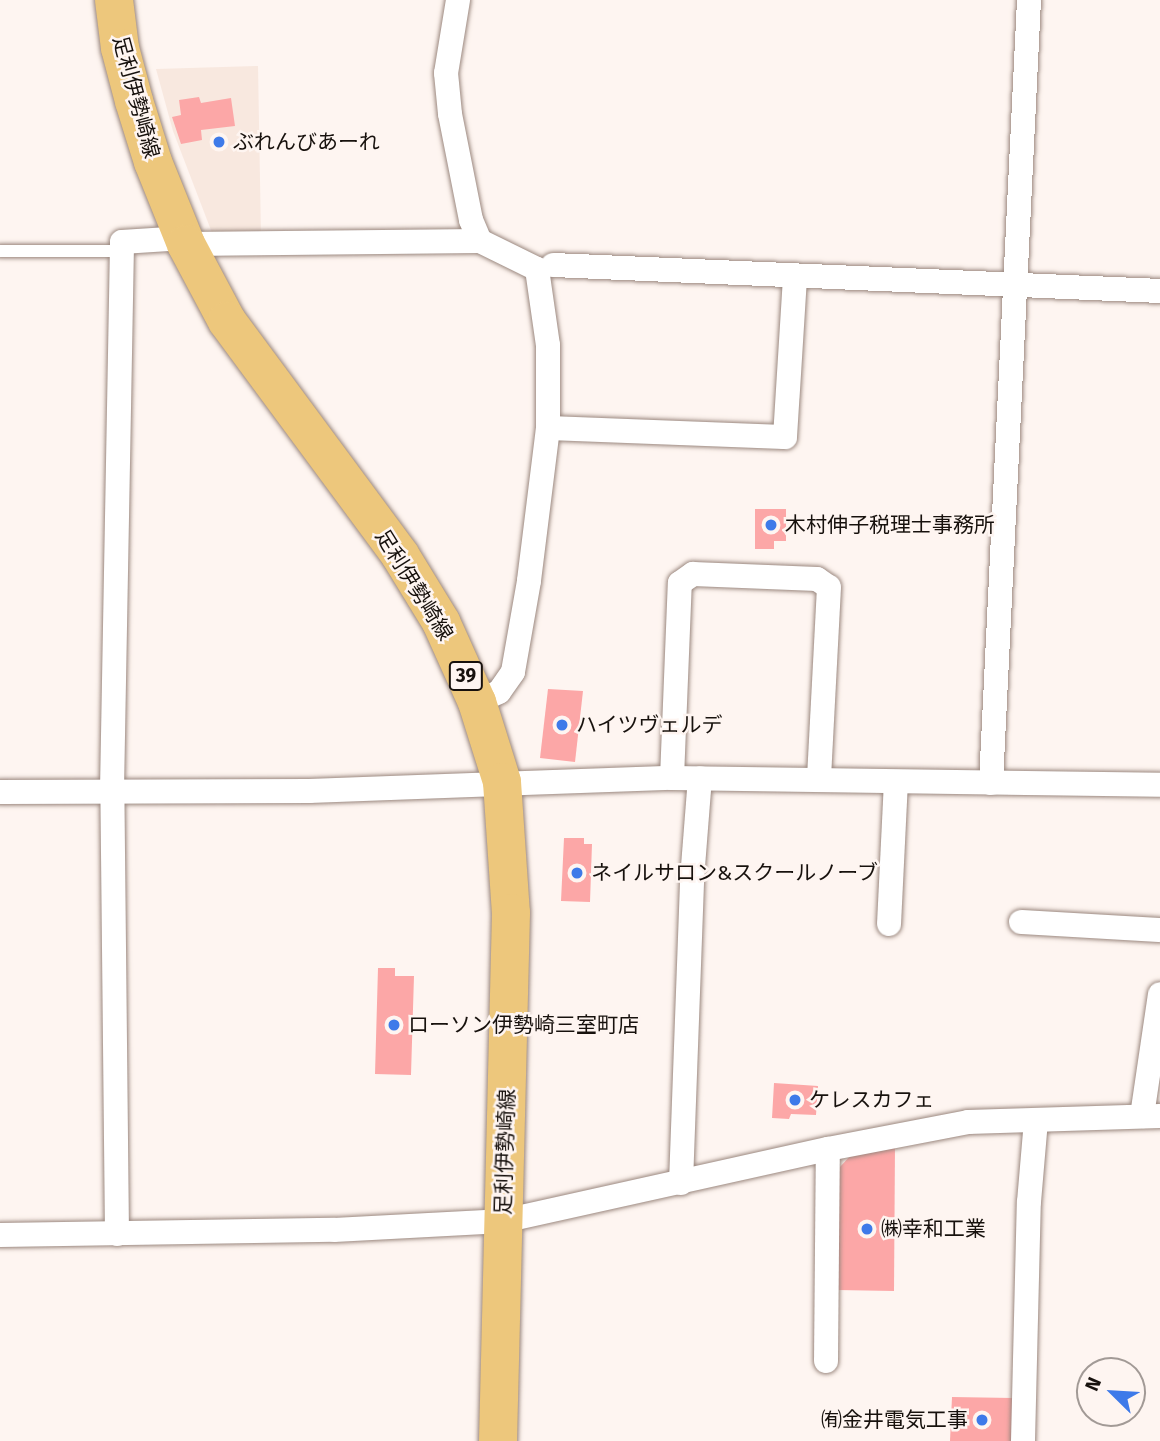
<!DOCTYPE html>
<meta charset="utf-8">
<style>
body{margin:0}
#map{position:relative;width:1160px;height:1441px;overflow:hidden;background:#fef5f1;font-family:"Fira Sans","Noto Sans JP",sans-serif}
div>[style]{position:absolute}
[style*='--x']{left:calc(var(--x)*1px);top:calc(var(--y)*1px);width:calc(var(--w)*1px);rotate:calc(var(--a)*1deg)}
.built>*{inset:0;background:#f8e8df}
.building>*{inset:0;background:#fca7a7}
.roads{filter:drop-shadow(0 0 2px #9b887f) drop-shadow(0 0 2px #9b887f)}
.service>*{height:12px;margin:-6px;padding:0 6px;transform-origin:6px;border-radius:6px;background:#fff}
.minor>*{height:24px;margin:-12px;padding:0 12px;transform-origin:12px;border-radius:12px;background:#fff}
.primary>*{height:38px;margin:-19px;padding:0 19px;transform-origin:19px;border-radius:19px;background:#edc77c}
.dots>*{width:19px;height:19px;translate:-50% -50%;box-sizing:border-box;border:4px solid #fef5f1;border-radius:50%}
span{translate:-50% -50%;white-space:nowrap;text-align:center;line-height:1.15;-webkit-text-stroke:5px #fef5f1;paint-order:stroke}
.shield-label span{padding:2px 5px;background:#fef5f1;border:2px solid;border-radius:5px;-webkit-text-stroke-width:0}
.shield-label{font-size:19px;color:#17110d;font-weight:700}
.street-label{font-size:21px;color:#17110d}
.poi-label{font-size:21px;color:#17110d}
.left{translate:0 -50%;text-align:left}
.right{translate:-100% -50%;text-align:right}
.north{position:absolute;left:1076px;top:1357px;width:70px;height:70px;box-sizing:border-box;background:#fef5f1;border:2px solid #a29a96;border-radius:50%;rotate:294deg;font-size:19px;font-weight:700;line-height:28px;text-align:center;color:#17110d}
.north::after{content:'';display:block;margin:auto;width:24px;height:32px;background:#3e7ae9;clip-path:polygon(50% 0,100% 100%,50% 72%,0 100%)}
</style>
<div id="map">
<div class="built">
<i style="clip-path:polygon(258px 66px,261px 237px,214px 238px,173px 131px,156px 69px)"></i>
</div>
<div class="building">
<i style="clip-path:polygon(199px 97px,201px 103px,231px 98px,235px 126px,201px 130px,202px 140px,181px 144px,172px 117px,181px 115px,179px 100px)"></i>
<i style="clip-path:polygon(755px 509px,786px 509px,786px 541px,774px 541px,774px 549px,755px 549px)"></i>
<i style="clip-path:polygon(548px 689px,583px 691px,575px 762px,540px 758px)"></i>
<i style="clip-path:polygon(564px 838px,584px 838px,584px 844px,592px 844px,590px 902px,561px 901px)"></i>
<i style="clip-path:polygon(378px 968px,395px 968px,395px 976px,414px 976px,411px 1075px,375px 1074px)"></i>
<i style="clip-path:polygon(774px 1083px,818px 1086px,816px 1115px,791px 1114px,789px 1119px,772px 1118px)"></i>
<i style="clip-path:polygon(895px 1145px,894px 1291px,837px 1290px,839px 1168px,851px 1155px)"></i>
<i style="clip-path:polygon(952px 1397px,1013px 1398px,1012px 1441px,950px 1441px)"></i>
</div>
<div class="roads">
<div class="service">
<i style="--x:0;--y:251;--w:122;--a:0"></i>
</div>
<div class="minor">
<i style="--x:458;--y:0;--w:74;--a:99.3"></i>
<i style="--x:446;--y:73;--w:41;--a:84.4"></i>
<i style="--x:450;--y:114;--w:108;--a:78.8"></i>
<i style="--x:471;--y:220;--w:23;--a:67"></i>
<i style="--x:186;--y:244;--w:294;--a:-0.6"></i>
<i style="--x:480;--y:241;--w:64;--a:26.2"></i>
<i style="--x:537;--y:269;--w:77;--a:81.8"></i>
<i style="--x:548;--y:345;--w:83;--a:90"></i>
<i style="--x:548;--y:428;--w:154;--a:97.1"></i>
<i style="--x:529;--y:581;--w:92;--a:100"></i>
<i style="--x:513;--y:672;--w:24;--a:125"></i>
<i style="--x:499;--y:692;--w:24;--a:156"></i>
<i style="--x:553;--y:265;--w:608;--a:2.45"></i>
<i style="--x:548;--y:428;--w:237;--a:2.2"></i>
<i style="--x:785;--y:437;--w:160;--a:-86.4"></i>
<i style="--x:672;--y:778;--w:195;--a:-87.7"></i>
<i style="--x:680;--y:583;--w:16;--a:-35"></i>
<i style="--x:693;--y:574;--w:124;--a:2.3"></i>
<i style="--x:817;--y:579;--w:14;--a:34"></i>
<i style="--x:829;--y:587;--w:193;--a:93"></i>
<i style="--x:991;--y:783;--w:784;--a:-87.22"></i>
<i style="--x:0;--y:792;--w:309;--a:-0.2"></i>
<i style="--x:309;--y:791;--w:363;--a:-2.1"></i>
<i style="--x:672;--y:778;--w:488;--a:0.8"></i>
<i style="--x:1021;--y:922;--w:139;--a:3.3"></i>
<i style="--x:889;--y:924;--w:142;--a:-87.2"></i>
<i style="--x:1142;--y:1116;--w:123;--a:-81.6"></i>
<i style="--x:681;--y:1183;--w:304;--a:-87.9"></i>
<i style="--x:692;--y:879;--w:101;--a:-85.5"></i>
<i style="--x:117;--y:1234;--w:444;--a:-90.6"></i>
<i style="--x:112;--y:790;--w:548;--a:-88.95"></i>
<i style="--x:122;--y:242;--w:62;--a:-3.7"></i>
<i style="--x:0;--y:1235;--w:334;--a:-0.9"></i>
<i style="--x:334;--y:1230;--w:169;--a:-3"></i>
<i style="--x:503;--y:1221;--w:333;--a:-12.5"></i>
<i style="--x:828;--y:1149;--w:143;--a:-10.9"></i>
<i style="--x:968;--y:1122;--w:192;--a:-1.8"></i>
<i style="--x:826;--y:1361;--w:212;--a:-89.5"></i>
<i style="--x:1023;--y:1441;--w:239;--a:-88.6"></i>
<i style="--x:1029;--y:1202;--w:82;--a:-85.1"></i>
</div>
<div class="primary">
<i style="--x:114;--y:0;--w:48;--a:82.9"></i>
<i style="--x:120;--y:48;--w:55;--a:75.2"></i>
<i style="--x:134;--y:101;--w:64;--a:72.7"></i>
<i style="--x:153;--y:162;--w:88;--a:68.1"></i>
<i style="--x:186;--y:244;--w:87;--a:62"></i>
<i style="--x:227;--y:321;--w:291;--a:53.5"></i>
<i style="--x:400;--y:555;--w:79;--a:58.5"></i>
<i style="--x:441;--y:622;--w:88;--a:65.8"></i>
<i style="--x:477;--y:702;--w:84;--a:72.6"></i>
<i style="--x:502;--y:782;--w:131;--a:86.1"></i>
<i style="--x:511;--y:913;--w:528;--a:91.41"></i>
</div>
</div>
<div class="dots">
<i style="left:219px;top:142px;background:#3e7ae9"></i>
<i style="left:771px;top:525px;background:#3e7ae9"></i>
<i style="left:562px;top:725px;background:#3e7ae9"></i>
<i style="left:577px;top:873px;background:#3e7ae9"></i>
<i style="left:394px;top:1025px;background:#3e7ae9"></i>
<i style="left:795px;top:1100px;background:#3e7ae9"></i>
<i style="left:867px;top:1229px;background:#3e7ae9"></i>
<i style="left:982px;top:1420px;background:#3e7ae9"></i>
</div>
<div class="shield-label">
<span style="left:466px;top:676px">39</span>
</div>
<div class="street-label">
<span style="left:136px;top:97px;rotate:75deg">足利伊勢崎線</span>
<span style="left:414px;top:585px;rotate:58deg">足利伊勢崎線</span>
<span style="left:505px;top:1152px;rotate:-88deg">足利伊勢崎線</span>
</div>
<div class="poi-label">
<span class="left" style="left:233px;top:142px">ぶれんびあーれ</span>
<span class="left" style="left:785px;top:525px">木村伸子税理士事務所</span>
<span class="left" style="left:576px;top:725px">ハイツヴェルデ</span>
<span class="left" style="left:591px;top:873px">ネイルサロン&amp;スクールノーブ</span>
<span class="left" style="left:408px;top:1025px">ローソン伊勢崎三室町店</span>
<span class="left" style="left:809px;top:1100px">ケレスカフェ</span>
<span class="left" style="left:881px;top:1229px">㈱幸和工業</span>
<span class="right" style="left:968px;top:1420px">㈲金井電気工事</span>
</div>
<div class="north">N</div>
</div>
